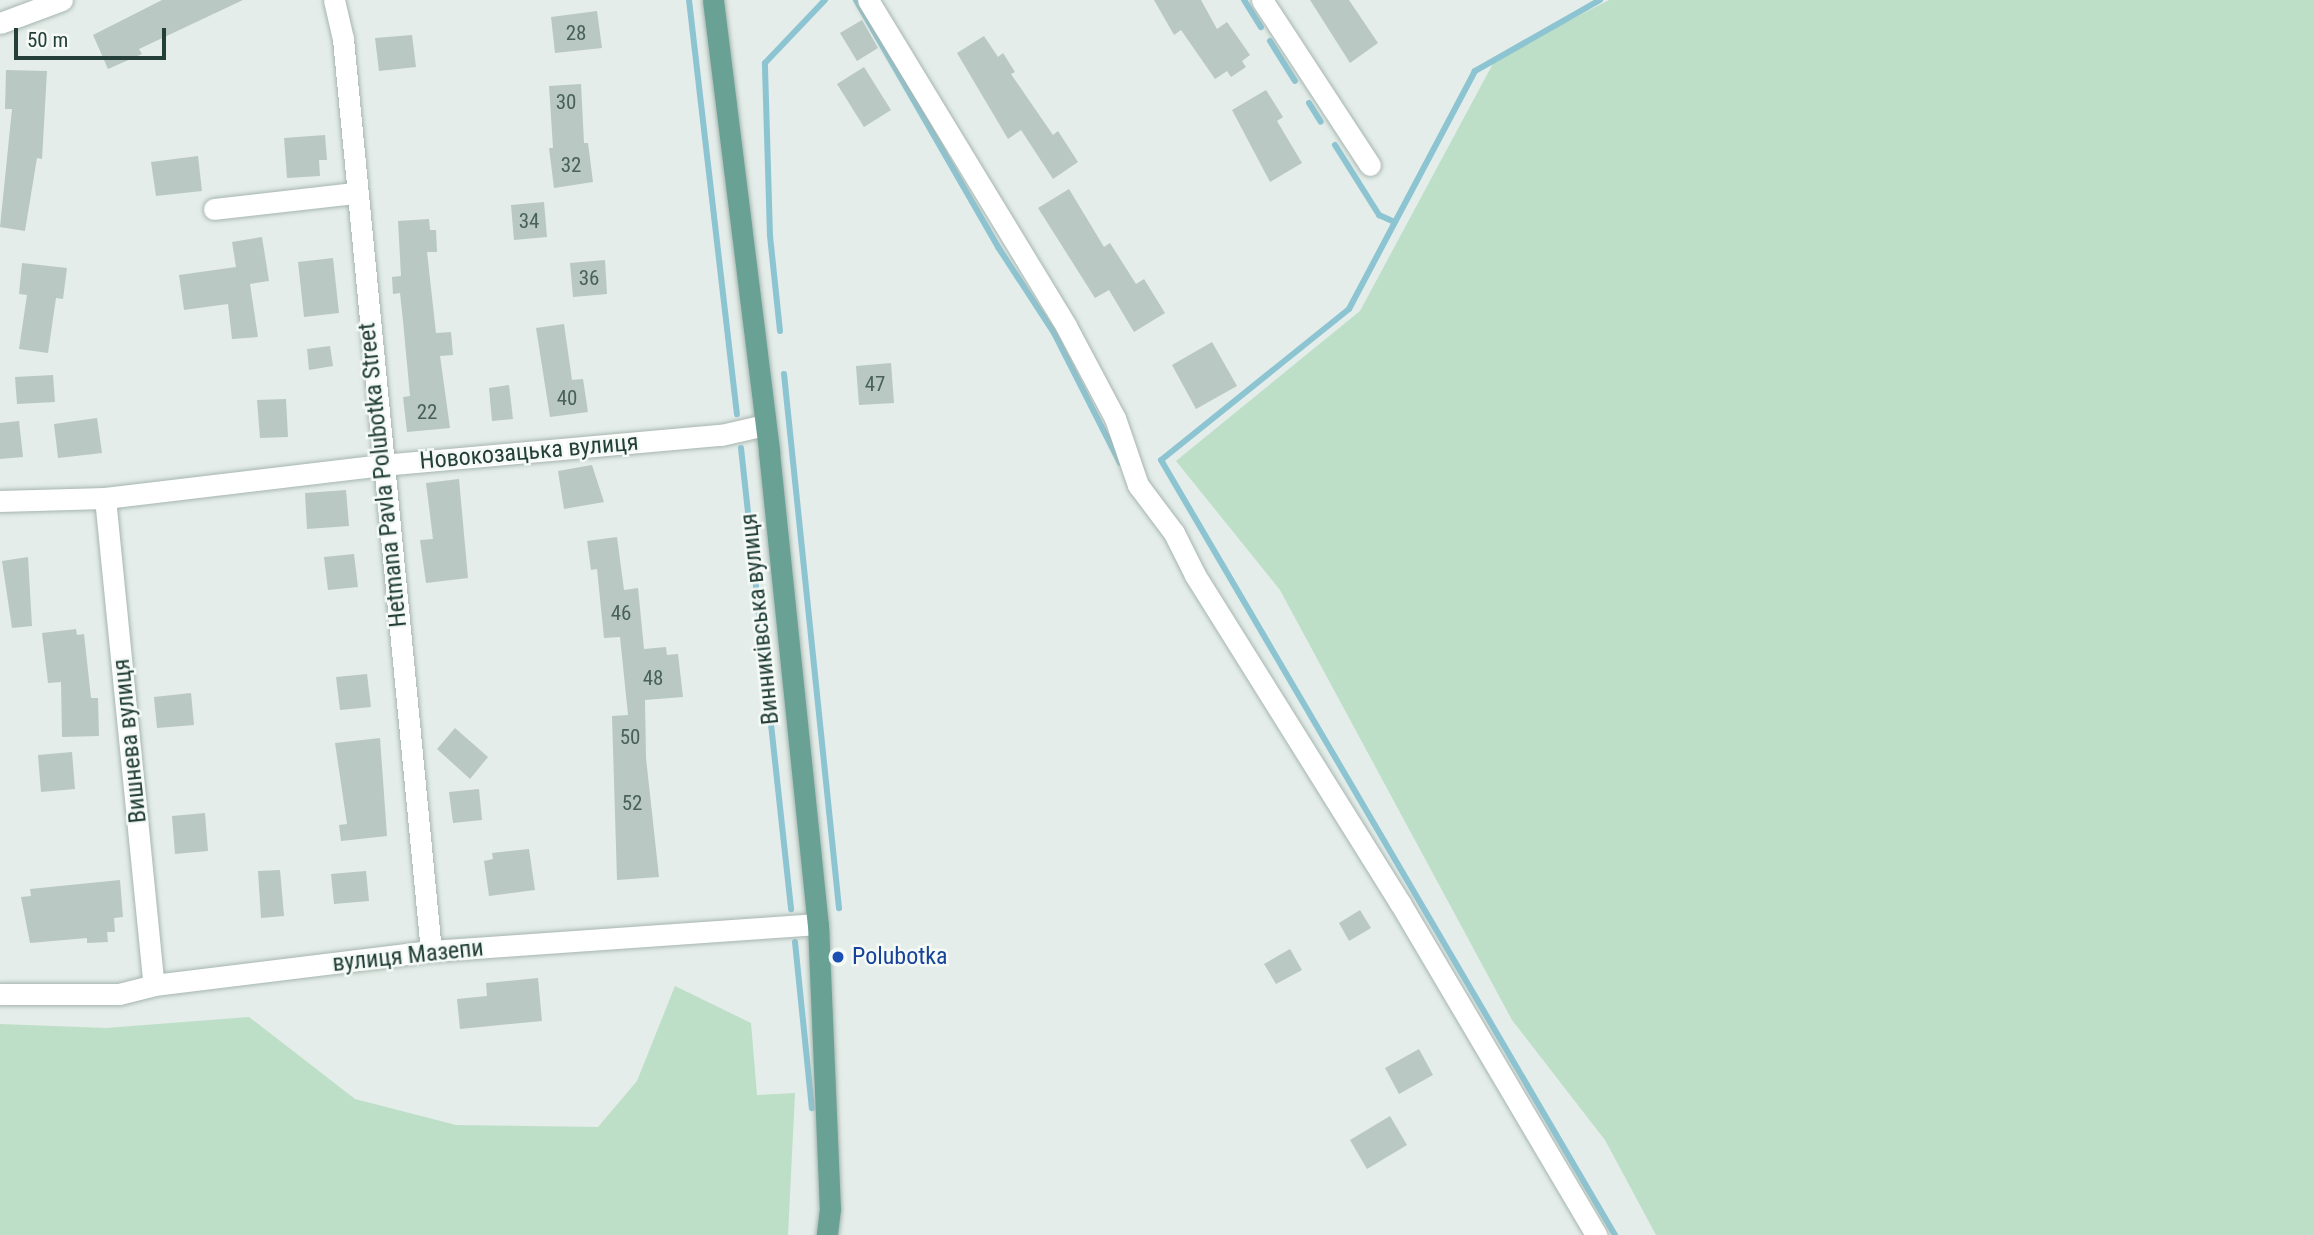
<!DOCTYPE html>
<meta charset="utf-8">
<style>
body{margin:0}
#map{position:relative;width:2314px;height:1235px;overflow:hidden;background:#e4ede9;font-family:"Roboto Condensed",sans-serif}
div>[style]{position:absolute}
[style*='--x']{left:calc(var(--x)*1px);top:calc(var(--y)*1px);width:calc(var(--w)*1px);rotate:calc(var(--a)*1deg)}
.green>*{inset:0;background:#bddec7}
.stream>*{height:6px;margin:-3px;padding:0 3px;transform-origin:3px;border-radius:3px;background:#8dc4d1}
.building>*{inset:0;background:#b9c8c2}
.roads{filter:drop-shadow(0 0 2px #a6b5b0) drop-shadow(0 0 2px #a6b5b0)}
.minor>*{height:21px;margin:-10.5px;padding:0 10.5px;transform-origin:10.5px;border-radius:10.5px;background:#fff}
.major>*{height:21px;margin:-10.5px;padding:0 10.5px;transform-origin:10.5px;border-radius:10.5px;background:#69a295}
.dots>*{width:19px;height:19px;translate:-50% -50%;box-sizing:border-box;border:4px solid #f5faf7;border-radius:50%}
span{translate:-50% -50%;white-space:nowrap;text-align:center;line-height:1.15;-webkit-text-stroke:5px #f5faf7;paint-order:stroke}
.number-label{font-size:21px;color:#48615a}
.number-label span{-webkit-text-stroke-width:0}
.street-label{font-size:24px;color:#233f38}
.transit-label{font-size:24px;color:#164399}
.left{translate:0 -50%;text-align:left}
.scale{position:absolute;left:14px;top:28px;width:152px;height:32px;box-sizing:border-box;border:4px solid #233f38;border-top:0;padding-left:9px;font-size:21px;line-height:24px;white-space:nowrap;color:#233f38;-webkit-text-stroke:5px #f5faf7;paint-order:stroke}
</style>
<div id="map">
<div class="green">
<i style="clip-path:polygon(1609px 0,2314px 0,2314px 1235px,1656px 1235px,1605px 1140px,1512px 1020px,1280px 590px,1176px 461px,1360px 311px,1496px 58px)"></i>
<i style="clip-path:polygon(675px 986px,751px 1023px,757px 1095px,795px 1093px,788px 1235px,0 1235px,0 1024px,106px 1028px,249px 1017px,355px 1099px,456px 1125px,598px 1127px,637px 1081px)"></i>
</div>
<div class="stream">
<i style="--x:689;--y:0;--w:417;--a:83.4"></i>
<i style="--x:856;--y:0;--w:285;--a:60.1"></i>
<i style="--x:998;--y:247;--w:103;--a:56.9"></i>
<i style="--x:1054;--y:333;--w:146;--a:63.1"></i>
<i style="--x:1244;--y:0;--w:32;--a:58"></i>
<i style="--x:1600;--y:0;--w:144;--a:150.4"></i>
<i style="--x:1475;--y:71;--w:269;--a:117.9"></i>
<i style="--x:1349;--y:309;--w:241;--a:141.2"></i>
<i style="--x:1161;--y:460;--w:898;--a:59.64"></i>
<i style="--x:1270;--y:41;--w:47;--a:58"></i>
<i style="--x:1309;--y:103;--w:22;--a:58"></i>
<i style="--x:1335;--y:145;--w:83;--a:57.8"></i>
<i style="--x:1379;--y:215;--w:17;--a:24"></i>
<i style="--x:780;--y:331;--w:96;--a:-96"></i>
<i style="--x:770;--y:236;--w:173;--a:-91.7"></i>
<i style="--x:765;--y:63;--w:87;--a:-46.4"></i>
<i style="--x:784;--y:374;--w:537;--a:84.12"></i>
<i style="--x:741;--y:448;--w:464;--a:83.8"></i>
<i style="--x:795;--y:942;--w:167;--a:84.2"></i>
</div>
<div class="building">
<i style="clip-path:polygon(162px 0,243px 0,139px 49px,142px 54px,108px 69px,93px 35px)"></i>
<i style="clip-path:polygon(1154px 0,1201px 0,1217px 29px,1227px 22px,1250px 55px,1242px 61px,1246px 67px,1231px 77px,1227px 71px,1215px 79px,1181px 30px,1174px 35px)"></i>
<i style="clip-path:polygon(1310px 0,1349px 0,1378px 43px,1350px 63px)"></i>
<i style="clip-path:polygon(597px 11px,602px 48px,555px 53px,551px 17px)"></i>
<i style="clip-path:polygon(862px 20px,878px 48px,857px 61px,840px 33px)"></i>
<i style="clip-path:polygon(412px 35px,416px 67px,379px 71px,375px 38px)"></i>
<i style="clip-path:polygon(984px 36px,998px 57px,1003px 53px,1015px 72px,1011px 74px,1053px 135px,1058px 131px,1078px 162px,1053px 179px,1021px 130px,1008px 139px,957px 53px)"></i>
<i style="clip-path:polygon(864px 67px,891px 110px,864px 127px,837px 84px)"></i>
<i style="clip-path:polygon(6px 70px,47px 71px,42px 159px,37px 158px,25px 231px,0 227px,12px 109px,5px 109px)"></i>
<i style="clip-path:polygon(581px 84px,584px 143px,588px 143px,593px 182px,554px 188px,549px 148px,553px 148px,549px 86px)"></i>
<i style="clip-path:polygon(1266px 90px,1283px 117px,1277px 121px,1302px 163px,1270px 182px,1232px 110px)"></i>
<i style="clip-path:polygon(325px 135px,327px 160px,319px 160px,320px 176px,287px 178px,284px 138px)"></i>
<i style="clip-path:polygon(198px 156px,202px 191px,156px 196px,151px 162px)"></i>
<i style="clip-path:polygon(1069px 189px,1104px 247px,1110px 243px,1136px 284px,1144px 279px,1165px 313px,1134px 332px,1109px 290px,1095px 298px,1038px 208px)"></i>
<i style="clip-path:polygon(544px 202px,547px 237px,514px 240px,511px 205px)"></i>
<i style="clip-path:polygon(429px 219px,430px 230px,436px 230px,437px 252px,427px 252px,436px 333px,451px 332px,453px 355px,440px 356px,450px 428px,407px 432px,403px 397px,410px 396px,403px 321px,400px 293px,393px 294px,392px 277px,401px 276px,398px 221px)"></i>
<i style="clip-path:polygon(262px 237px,269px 281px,250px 284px,258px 337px,232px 339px,228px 304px,184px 310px,179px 275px,236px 267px,232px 242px)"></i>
<i style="clip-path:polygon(333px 258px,339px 313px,304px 317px,298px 262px)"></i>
<i style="clip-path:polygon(605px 260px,607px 294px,573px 297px,570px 263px)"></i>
<i style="clip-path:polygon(22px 263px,67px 268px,63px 299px,56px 298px,48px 353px,19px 349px,27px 295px,19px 294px)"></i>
<i style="clip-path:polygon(564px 324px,572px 380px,583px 379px,588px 412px,550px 417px,536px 328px)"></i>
<i style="clip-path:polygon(1212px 342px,1237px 386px,1196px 409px,1172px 365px)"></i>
<i style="clip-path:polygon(330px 346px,333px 366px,309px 370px,307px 349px)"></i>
<i style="clip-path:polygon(891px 363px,894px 403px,859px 405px,856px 366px)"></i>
<i style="clip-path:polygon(53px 375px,55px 402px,17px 404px,15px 377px)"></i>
<i style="clip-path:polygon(509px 385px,513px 419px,492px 421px,489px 388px)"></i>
<i style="clip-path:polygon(286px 399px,288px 437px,260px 438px,257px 400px)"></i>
<i style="clip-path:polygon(97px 418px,102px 453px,58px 458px,54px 424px)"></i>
<i style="clip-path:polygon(19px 421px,23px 457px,0 459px,0 423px)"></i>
<i style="clip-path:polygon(592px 465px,604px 502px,564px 509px,558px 471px)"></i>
<i style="clip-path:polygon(459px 479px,468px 578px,426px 583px,420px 540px,433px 539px,426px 483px)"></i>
<i style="clip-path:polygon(346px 490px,349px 526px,307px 529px,305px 493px)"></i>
<i style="clip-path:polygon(617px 537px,624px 590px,638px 588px,644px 649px,666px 647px,667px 655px,678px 654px,683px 697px,645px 700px,646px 758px,659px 877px,617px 880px,612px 716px,628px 715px,620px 637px,604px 638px,597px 569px,591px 570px,587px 541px)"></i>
<i style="clip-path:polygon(354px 554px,358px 587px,328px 590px,324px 557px)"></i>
<i style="clip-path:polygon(28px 557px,32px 626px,12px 628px,2px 561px)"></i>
<i style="clip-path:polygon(76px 629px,77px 635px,84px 634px,91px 698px,98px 698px,99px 736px,62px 737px,61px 682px,48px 683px,42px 633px)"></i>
<i style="clip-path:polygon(367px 674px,371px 707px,340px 710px,336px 677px)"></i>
<i style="clip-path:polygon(191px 693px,194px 725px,157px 728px,154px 697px)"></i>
<i style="clip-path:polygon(455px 728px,488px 757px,470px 779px,437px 749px)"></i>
<i style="clip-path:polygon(380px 738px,387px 836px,341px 841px,339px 825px,347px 824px,335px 743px)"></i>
<i style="clip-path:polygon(72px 752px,75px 789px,41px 792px,38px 755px)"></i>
<i style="clip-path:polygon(479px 789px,482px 820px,453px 823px,449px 792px)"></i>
<i style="clip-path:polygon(205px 813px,208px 851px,175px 854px,172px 816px)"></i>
<i style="clip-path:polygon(529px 849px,535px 890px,489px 896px,484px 861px,493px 859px,492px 853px)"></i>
<i style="clip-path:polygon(280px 870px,284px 916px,261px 918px,258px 871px)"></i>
<i style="clip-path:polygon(366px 871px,369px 901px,334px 904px,331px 874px)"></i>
<i style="clip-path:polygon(120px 880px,123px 917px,114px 918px,115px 932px,107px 932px,108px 942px,87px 943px,87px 938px,30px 943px,21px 897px,31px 896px,30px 889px)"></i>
<i style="clip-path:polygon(1360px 910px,1371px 928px,1349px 941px,1339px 923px)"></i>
<i style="clip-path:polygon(1290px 949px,1302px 970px,1276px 984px,1264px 964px)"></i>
<i style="clip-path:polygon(538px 978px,542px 1021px,460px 1029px,457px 999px,487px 996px,486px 983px)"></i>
<i style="clip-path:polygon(1419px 1049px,1433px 1075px,1399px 1094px,1385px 1068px)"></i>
<i style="clip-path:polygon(1390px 1116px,1407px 1145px,1367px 1169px,1350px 1140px)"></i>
</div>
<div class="roads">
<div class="minor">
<i style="--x:334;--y:0;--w:40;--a:77"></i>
<i style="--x:343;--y:39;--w:916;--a:84.49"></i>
<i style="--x:868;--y:0;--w:381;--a:58.7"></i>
<i style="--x:1066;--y:326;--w:104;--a:62"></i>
<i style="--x:1115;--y:418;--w:71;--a:71.1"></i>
<i style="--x:1138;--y:485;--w:60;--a:53.1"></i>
<i style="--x:1174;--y:533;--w:47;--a:63.4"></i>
<i style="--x:1195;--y:575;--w:387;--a:58"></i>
<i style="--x:1400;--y:903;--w:386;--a:59.4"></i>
<i style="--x:1262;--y:0;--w:197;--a:56.8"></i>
<i style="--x:0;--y:23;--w:66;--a:-20.4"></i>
<i style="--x:214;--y:209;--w:142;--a:-6.5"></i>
<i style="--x:105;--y:498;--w:489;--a:84.3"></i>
<i style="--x:0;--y:501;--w:105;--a:-1.6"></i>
<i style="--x:105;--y:498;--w:279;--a:-6.8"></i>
<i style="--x:382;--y:465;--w:340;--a:-5.1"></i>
<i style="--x:721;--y:435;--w:45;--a:-12.8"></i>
<i style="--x:0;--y:994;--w:119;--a:0"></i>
<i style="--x:119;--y:994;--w:36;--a:-14"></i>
<i style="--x:154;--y:985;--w:279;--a:-7"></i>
<i style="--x:431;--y:951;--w:388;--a:-4"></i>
</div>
<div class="major">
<i style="--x:713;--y:0;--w:455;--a:82.9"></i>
<i style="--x:769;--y:452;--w:475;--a:84.1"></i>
<i style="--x:818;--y:924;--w:285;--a:87.6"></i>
<i style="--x:830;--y:1209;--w:26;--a:97"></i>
</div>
</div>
<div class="dots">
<i style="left:838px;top:957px;background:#1a4fb4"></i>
</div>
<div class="number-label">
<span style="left:576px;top:33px">28</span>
<span style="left:566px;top:102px">30</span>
<span style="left:571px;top:165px">32</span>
<span style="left:529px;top:221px">34</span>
<span style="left:589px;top:278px">36</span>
<span style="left:875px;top:384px">47</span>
<span style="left:567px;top:398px">40</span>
<span style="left:427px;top:412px">22</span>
<span style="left:621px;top:613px">46</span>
<span style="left:653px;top:678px">48</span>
<span style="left:630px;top:737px">50</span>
<span style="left:632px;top:803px">52</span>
</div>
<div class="street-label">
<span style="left:529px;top:452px;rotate:-5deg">Новокозацька вулиця</span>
<span style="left:383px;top:475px;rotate:-96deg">Hetmana Pavla Polubotka Street</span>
<span style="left:760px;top:619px;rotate:-96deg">Винниківська вулиця</span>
<span style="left:130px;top:741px;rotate:-96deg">Вишнева вулиця</span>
<span style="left:408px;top:956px;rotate:-6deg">вулиця Мазепи</span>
</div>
<div class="transit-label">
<span class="left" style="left:852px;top:957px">Polubotka</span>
</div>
<div class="scale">50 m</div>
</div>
